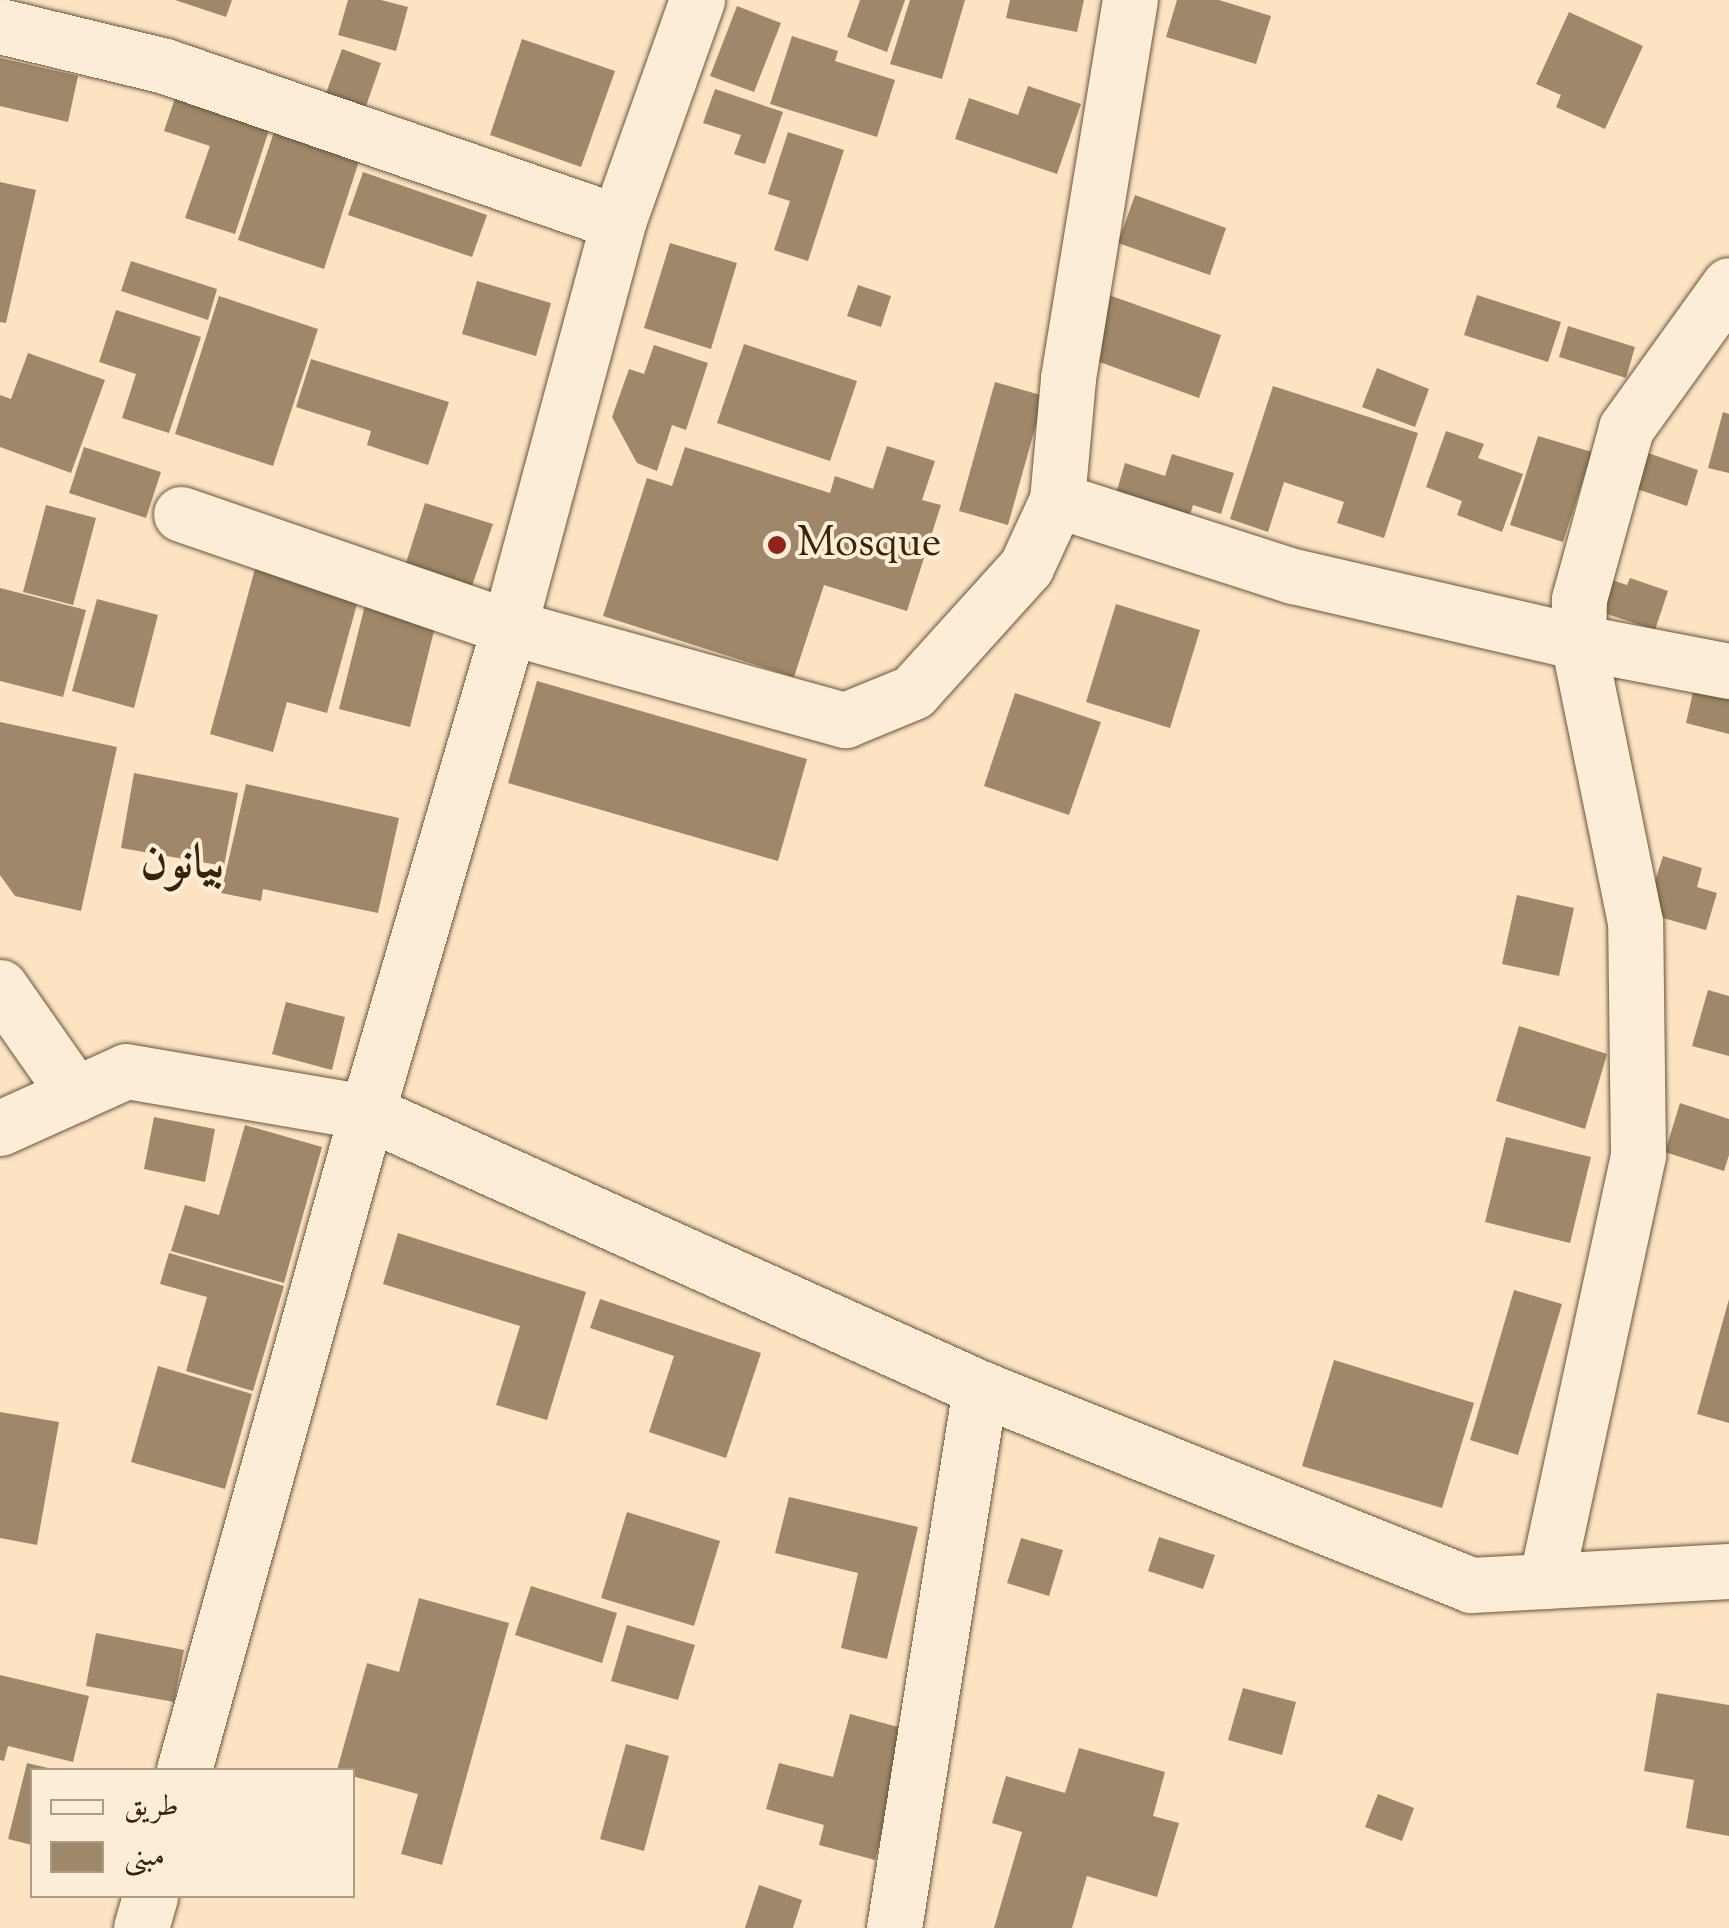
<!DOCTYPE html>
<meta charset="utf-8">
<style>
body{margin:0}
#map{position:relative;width:1729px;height:1928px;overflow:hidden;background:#fce4c3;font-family:"Sorts Mill Goudy",Amiri,serif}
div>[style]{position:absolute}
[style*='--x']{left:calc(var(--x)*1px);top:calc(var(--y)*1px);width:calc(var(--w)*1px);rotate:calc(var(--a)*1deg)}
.building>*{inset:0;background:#9e8869}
.roads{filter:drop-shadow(0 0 2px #695537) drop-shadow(0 0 2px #695537)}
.minor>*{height:55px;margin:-27.5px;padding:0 27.5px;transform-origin:27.5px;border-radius:27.5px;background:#fdedd8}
.tertiary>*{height:55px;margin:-27.5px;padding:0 27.5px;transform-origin:27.5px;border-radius:27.5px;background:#fdedd8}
.dots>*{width:28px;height:28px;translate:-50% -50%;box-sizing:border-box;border:5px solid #fdedd8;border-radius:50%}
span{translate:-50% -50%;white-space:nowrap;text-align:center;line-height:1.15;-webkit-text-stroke:8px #fdedd8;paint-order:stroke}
.poi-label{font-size:42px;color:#382508}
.left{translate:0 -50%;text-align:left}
.quarter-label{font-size:48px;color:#382508;font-weight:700}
.legend{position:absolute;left:30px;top:1768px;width:325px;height:130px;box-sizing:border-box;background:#fdedd8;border:2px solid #ae9d85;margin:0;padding:12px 18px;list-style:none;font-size:30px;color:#382508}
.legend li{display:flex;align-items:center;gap:20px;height:50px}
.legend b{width:50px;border:2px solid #ae9d85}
</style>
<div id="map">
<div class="building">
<i style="clip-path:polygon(175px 0,232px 0,226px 17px)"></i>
<i style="clip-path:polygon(348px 0,381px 0,408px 7px,396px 51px,338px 35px)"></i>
<i style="clip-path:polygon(860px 0,905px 0,887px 52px,847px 37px)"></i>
<i style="clip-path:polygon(910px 0,965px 0,942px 79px,890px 64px)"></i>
<i style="clip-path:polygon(1010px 0,1084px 0,1077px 32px,1006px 18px)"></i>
<i style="clip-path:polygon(1177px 0,1219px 0,1271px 16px,1256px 64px,1166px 37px)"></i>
<i style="clip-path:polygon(737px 6px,781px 23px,754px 92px,710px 76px)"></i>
<i style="clip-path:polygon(1569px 12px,1643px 46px,1605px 129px,1556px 107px,1561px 95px,1536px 84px)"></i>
<i style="clip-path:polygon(792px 36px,838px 51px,835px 61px,895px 80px,877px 137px,770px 104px)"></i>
<i style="clip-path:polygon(522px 39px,615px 71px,581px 167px,490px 135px)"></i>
<i style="clip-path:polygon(342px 49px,381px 63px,365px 109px,325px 96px)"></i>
<i style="clip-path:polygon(0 58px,78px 76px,68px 122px,0 106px)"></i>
<i style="clip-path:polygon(1028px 86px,1081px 104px,1057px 174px,955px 139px,969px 98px,1018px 115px)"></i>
<i style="clip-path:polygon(178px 89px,272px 121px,235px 234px,185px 218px,210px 146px,164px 131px)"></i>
<i style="clip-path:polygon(715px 89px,783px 112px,765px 164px,734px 154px,741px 135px,703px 123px)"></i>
<i style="clip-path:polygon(275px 129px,360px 158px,324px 269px,238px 240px)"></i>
<i style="clip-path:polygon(788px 132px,844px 150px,808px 261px,774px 250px,790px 201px,768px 194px)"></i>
<i style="clip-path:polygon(363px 172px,487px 215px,472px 257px,348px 215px)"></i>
<i style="clip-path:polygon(0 182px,36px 190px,6px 323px,0 322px)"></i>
<i style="clip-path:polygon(1135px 195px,1226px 228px,1210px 275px,1118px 243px)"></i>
<i style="clip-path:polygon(670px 243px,737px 263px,711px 349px,644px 328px)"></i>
<i style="clip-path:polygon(131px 261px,217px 289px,208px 320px,121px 291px)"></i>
<i style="clip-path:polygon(477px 281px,551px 303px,536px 356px,462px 334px)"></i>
<i style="clip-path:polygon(858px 285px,891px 296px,881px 327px,847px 316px)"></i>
<i style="clip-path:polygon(1106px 294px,1221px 335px,1199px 398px,1083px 356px)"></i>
<i style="clip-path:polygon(1477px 295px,1561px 322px,1548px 362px,1464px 335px)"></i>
<i style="clip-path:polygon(219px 296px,318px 329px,273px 466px,175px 434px)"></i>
<i style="clip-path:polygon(116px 310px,201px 337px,169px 433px,122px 418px,136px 374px,99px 362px)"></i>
<i style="clip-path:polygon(1568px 326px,1635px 347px,1626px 378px,1559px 357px)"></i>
<i style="clip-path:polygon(744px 344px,857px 381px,830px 461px,717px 423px)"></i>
<i style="clip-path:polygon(654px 345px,708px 363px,686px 430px,672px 425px,657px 471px,637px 463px,612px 417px,629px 369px,644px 374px)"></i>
<i style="clip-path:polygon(28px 353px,105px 380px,71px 473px,0 447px,0 395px,11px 399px)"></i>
<i style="clip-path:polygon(311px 359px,449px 402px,428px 465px,367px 445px,371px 431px,296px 407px)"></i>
<i style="clip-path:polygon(1377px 368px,1429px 389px,1415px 427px,1362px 407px)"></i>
<i style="clip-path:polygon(995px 382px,1044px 396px,1008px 525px,959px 511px)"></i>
<i style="clip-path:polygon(1273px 386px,1418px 433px,1384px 538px,1337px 523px,1344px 502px,1284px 482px,1268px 532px,1230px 519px)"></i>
<i style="clip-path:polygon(1723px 412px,1729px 414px,1729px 473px,1708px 468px)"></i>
<i style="clip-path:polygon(1446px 431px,1484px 444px,1478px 458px,1523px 474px,1502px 532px,1457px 515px,1462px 501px,1426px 487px)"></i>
<i style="clip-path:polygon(1538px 436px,1592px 452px,1563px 542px,1510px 525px)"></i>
<i style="clip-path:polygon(887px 446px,935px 461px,922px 500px,941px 505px,907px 611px,824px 585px,794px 677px,603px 616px,647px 478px,672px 486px,685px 447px,830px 493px,835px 476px,873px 489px)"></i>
<i style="clip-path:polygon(84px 447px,161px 472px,146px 518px,69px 493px)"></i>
<i style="clip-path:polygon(1642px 451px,1698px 470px,1687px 506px,1631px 487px)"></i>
<i style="clip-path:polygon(1172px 454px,1234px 473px,1221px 514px,1193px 505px,1188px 521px,1115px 497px,1125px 463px,1165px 476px)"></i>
<i style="clip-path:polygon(425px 503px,493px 524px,472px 586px,405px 566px)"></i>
<i style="clip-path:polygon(46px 505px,96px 518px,73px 605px,23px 592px)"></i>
<i style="clip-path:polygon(256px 565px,360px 593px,327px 713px,287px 702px,273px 752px,210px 734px)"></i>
<i style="clip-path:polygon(1630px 578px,1668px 591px,1655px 630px,1601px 612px,1612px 580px,1627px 585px)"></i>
<i style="clip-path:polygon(0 588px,86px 610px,63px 697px,0 681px)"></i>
<i style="clip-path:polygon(97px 599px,158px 615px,134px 708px,72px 691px)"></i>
<i style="clip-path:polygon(366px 601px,437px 619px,410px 727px,339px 709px)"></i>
<i style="clip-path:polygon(1116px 604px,1200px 630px,1170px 728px,1086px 702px)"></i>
<i style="clip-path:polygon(537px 681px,807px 759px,778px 861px,508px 783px)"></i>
<i style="clip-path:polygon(1694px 688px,1729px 696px,1729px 734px,1686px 723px)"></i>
<i style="clip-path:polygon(1015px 693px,1101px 722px,1069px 815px,984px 786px)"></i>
<i style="clip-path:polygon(0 722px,117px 747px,81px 911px,15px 896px,0 875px)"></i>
<i style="clip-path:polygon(134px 773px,238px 793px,224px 866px,121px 848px)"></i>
<i style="clip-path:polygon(246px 784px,399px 818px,378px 913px,263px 889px,261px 901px,221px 893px)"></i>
<i style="clip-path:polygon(1663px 856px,1702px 868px,1697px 887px,1717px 893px,1706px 930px,1645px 913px)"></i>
<i style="clip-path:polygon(1517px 895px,1574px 908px,1559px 976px,1502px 964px)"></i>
<i style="clip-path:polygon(1708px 990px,1729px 996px,1729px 1056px,1692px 1046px)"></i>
<i style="clip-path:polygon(286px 1002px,345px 1017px,332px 1070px,272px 1054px)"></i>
<i style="clip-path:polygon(1519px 1026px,1607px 1054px,1585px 1129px,1496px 1101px)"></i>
<i style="clip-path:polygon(1680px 1103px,1729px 1119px,1729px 1155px,1724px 1171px,1665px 1152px)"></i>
<i style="clip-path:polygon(154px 1117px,215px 1129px,205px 1182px,144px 1169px)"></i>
<i style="clip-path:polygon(245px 1125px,322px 1147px,284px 1283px,171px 1251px,185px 1205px,219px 1215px)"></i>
<i style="clip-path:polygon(1506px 1137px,1591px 1157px,1570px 1243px,1485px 1222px)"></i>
<i style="clip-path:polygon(398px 1233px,586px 1292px,547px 1420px,496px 1405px,520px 1326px,383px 1284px)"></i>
<i style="clip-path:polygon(169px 1253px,284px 1286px,253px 1391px,186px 1371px,207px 1297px,160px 1284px)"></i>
<i style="clip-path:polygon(1514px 1290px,1562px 1304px,1518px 1455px,1470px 1440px)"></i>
<i style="clip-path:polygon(600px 1299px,761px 1353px,726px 1458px,649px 1432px,674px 1356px,590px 1328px)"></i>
<i style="clip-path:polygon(1729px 1299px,1729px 1423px,1697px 1414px)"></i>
<i style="clip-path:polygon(1334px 1360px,1474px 1403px,1442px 1508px,1302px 1466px)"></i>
<i style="clip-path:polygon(158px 1366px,252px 1394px,225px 1489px,131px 1462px)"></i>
<i style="clip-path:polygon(0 1412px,59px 1422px,37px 1545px,0 1538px)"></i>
<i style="clip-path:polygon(789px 1497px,918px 1527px,887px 1659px,841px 1648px,858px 1573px,775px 1553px)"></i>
<i style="clip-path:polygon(627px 1512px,720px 1541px,694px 1626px,601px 1598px)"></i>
<i style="clip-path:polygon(1159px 1537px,1215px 1555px,1203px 1589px,1148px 1571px)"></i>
<i style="clip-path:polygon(1021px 1538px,1063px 1550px,1049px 1596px,1007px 1583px)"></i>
<i style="clip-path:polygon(531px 1586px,617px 1613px,602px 1663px,515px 1635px)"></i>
<i style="clip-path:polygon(419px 1598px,509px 1623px,442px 1865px,401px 1854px,418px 1794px,352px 1776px,352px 1770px,337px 1770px,367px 1663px,399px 1672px)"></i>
<i style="clip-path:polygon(627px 1625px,695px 1645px,678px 1700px,611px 1681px)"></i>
<i style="clip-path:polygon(96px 1633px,184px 1650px,174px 1702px,86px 1686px)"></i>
<i style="clip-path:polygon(0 1675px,89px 1696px,73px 1762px,8px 1746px,4px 1761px,0 1760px)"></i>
<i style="clip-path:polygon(1243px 1688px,1296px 1702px,1282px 1755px,1228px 1740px)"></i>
<i style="clip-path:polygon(1657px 1693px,1729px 1705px,1729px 1836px,1686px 1828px,1694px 1780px,1644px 1771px)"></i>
<i style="clip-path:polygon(850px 1714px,909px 1730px,875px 1860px,819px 1845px,824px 1825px,766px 1809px,779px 1763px,833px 1777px)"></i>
<i style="clip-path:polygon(626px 1744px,669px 1756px,644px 1851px,600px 1839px)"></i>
<i style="clip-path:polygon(1079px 1748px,1165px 1772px,1153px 1816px,1179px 1823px,1157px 1897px,1087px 1876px,1072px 1928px,994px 1928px,1022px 1832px,992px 1823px,1006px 1776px,1065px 1793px)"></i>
<i style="clip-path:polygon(27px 1763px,52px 1769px,32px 1770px,32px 1845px,8px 1839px)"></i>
<i style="clip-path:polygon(1378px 1794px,1414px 1808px,1402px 1841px,1365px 1827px)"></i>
<i style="clip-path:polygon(759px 1885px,802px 1900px,793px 1928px,745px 1928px)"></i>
</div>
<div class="roads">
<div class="minor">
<i style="--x:0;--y:26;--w:170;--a:13.6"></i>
<i style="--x:165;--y:66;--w:479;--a:19"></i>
<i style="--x:1057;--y:500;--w:248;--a:17.9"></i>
<i style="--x:1293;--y:576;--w:293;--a:13"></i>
<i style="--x:1578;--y:642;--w:154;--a:10.9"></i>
<i style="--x:181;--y:514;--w:347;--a:19"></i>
<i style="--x:509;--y:627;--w:349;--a:15.5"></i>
<i style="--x:845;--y:720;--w:74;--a:-22.4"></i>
<i style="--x:913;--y:692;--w:169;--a:-47.9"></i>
<i style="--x:1026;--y:567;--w:74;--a:-65.2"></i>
<i style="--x:1057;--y:500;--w:122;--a:-84.8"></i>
<i style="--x:1068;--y:378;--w:383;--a:-80.7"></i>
<i style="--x:0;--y:987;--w:131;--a:55"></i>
<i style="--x:1546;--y:1581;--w:436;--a:-77.8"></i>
<i style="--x:1638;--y:1155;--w:233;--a:-90.7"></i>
<i style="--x:1635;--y:922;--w:286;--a:-101.5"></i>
<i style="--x:1578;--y:642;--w:43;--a:-88.7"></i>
<i style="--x:1579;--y:599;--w:177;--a:-74.6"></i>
<i style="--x:1626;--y:428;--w:176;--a:-54.2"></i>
<i style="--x:184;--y:1770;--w:683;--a:-74.46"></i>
<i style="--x:367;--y:1112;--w:505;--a:-73.68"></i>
<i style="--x:509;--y:627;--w:419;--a:-74.9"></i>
<i style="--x:618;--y:222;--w:236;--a:-70.4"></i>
<i style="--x:141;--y:1928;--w:33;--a:-74"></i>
<i style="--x:894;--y:1928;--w:547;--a:-80.95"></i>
</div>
<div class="tertiary">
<i style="--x:0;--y:1128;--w:138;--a:-24.3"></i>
<i style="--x:126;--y:1071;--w:244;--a:9.7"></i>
<i style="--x:367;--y:1112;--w:672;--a:24.24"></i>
<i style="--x:980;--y:1388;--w:529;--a:21.86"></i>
<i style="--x:1471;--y:1585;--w:258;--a:-3.1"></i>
</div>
</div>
<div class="dots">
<i style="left:777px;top:545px;background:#8f2418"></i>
</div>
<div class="poi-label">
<span class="left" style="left:797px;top:545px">Mosque</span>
</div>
<div class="quarter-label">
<span style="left:182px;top:866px">بيانون</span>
</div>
<ul class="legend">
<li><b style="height:12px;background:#fdedd8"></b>طريق</li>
<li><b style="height:28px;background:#9e8869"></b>مبنى</li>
</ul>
</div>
